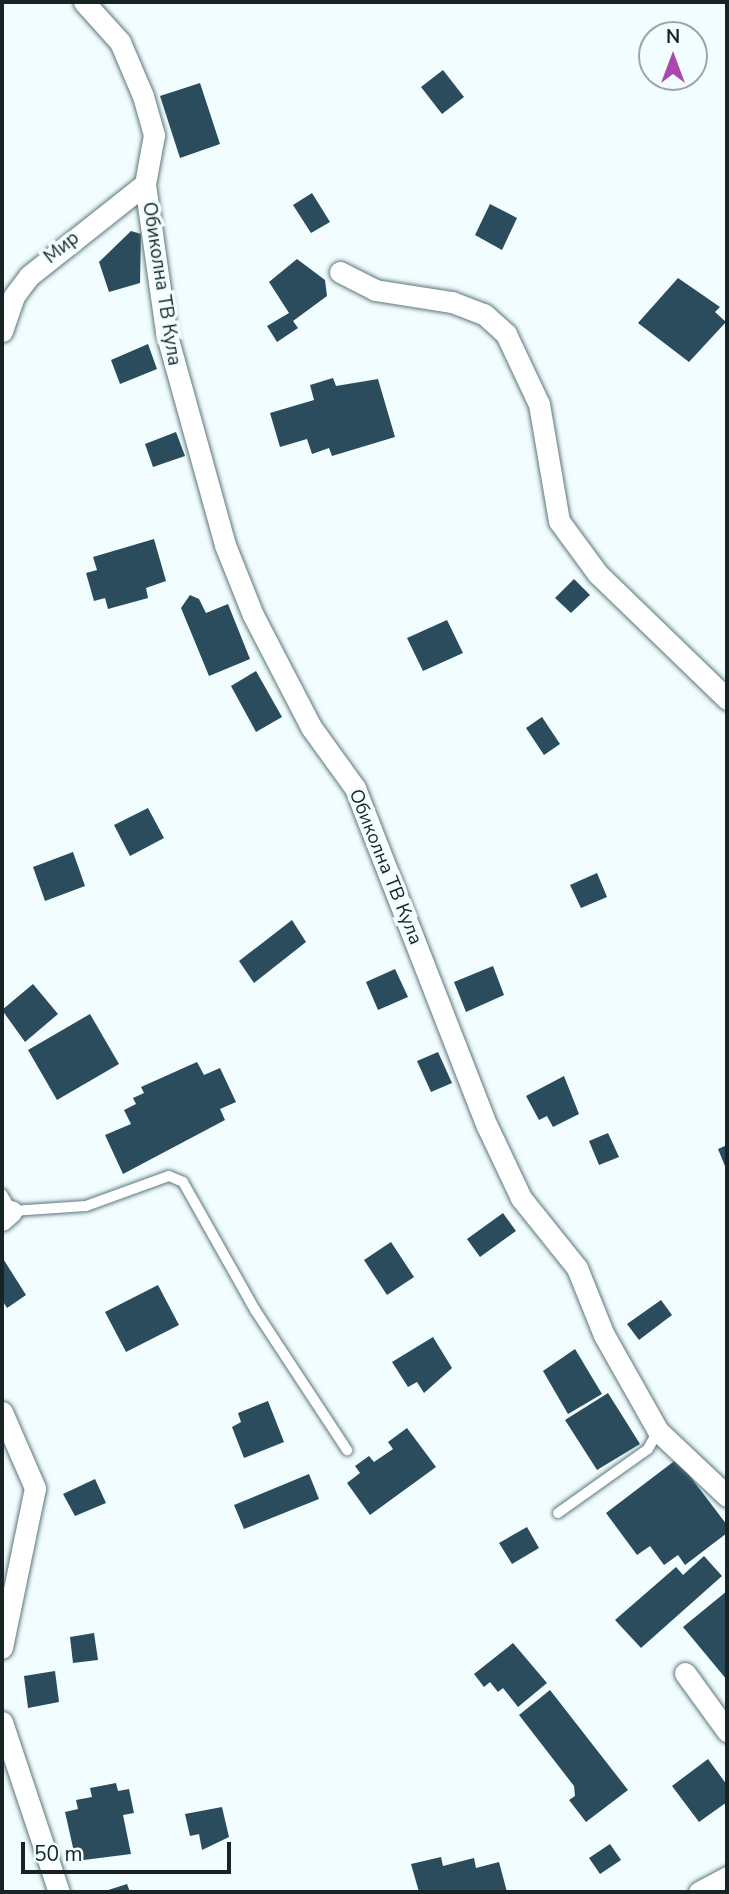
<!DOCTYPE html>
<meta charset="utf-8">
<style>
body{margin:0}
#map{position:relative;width:729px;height:1894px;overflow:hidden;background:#f2fdff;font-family:"Nunito Sans",sans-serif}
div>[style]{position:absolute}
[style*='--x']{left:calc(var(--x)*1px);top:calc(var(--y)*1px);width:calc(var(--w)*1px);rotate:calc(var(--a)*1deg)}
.building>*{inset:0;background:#2a4c5c}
.roads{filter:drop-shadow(0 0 2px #5c777a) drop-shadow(0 0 2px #5c777a)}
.service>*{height:10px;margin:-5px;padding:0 5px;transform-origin:5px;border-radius:5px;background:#fff}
.minor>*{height:21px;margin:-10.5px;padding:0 10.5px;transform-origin:10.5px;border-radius:10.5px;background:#fff}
span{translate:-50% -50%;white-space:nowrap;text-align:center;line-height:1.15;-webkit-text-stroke:7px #f2fdff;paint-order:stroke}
.street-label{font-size:19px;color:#182325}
.frame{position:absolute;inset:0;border:4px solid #182325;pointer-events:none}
.north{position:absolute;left:638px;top:21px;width:70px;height:70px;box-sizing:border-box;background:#f2fdff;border:2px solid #9ba6a8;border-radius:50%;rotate:0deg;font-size:19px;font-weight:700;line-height:28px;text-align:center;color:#182325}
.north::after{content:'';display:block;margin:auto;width:24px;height:32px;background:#ab48ae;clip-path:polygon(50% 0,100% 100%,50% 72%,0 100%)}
.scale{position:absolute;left:21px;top:1842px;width:210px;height:32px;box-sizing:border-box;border:4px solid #182325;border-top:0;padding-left:9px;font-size:21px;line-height:24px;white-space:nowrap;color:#182325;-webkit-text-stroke:5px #f2fdff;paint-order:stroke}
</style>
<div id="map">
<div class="building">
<i style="clip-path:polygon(443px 70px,464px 97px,442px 114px,421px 87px)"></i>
<i style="clip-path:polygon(200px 83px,220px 144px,180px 158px,160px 96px)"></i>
<i style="clip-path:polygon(312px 193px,330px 222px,311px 233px,293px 205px)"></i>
<i style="clip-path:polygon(490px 204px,517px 218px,502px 250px,475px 235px)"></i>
<i style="clip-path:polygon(131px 231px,141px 234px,140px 283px,109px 292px,99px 262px)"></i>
<i style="clip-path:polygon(297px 259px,325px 280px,327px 296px,293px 321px,298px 328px,277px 342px,267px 326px,289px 313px,269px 282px)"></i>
<i style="clip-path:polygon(678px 278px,720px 307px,715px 312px,726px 322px,689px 362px,638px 323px)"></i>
<i style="clip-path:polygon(148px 344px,157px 369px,120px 384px,111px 360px)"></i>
<i style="clip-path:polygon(333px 378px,336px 386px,378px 379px,395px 437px,332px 456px,329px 448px,312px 454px,307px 439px,280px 447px,270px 413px,314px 400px,310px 385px)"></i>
<i style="clip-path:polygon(176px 432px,185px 456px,153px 467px,145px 444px)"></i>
<i style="clip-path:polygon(154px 539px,166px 581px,146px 588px,148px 598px,108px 609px,105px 598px,94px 601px,86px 573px,97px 570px,93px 557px)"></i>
<i style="clip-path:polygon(574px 579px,590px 595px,571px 613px,555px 598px)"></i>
<i style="clip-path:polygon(190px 595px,199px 599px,206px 613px,228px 604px,250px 659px,209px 676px,181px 608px)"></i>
<i style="clip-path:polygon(447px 620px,463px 653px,423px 671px,407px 638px)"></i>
<i style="clip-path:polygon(256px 671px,282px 717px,256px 732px,231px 686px)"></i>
<i style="clip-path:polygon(542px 717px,560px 744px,544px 755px,526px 728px)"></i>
<i style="clip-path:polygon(148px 808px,164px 838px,130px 856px,114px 825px)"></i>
<i style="clip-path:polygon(73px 852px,85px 886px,45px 901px,33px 867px)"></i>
<i style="clip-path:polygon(597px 873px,607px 897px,581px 908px,570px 885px)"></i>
<i style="clip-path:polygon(292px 920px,306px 942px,254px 983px,239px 961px)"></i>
<i style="clip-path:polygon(493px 966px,504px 995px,466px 1012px,454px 982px)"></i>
<i style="clip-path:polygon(395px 969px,408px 997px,378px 1010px,366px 982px)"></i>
<i style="clip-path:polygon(33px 984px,58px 1014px,25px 1042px,2px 1010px)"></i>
<i style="clip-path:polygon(90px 1014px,119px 1064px,57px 1100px,28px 1050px)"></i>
<i style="clip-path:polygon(438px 1052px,452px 1083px,431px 1092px,417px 1061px)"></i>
<i style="clip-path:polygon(197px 1062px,204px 1075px,220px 1068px,236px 1102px,220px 1109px,225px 1120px,123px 1174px,105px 1135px,131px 1124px,124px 1110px,136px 1104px,133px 1098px,144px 1093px,141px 1087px)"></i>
<i style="clip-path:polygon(564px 1076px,579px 1114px,553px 1127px,547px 1116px,539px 1120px,526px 1096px)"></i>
<i style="clip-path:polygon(608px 1133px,619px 1157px,599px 1165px,589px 1141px)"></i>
<i style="clip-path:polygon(727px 1145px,727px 1171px,718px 1149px)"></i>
<i style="clip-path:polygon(503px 1213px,516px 1231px,480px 1257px,467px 1239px)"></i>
<i style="clip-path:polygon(391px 1242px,414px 1277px,387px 1295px,364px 1260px)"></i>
<i style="clip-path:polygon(2px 1257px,26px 1295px,7px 1308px,2px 1300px)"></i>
<i style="clip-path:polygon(158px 1285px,179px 1325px,126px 1352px,105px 1312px)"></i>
<i style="clip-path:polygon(661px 1300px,672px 1315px,639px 1340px,627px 1324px)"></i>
<i style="clip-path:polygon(433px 1337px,452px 1368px,424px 1393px,417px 1382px,408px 1387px,392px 1362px)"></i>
<i style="clip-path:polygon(575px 1349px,602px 1394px,568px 1414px,543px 1371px)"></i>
<i style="clip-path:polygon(608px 1393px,640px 1444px,597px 1470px,565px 1420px)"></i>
<i style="clip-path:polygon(268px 1401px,284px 1442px,244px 1458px,232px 1427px,241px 1422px,238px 1413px)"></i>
<i style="clip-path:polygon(407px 1428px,436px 1467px,370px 1515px,347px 1483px,360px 1473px,355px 1466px,369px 1456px,374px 1462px,393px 1449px,388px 1442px)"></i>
<i style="clip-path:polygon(677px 1459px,727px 1525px,727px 1533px,685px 1565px,678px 1555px,664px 1565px,650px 1546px,637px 1555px,606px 1513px)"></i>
<i style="clip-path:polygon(309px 1474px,319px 1499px,244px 1529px,234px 1505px)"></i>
<i style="clip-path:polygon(95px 1479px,106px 1503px,75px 1516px,63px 1494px)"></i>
<i style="clip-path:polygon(527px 1527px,539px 1548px,512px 1564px,499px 1543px)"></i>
<i style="clip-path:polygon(704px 1556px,722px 1576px,641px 1648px,615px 1620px,676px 1567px,683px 1575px)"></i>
<i style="clip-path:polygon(727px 1591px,727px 1680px,683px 1627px)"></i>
<i style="clip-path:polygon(94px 1633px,98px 1660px,73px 1663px,70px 1637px)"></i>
<i style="clip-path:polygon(513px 1643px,547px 1683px,518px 1707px,503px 1688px,498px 1692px,490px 1682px,484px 1687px,474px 1674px)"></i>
<i style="clip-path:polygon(55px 1671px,59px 1702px,28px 1708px,24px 1676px)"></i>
<i style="clip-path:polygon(550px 1690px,628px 1790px,586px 1822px,569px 1800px,575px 1796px,574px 1786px,519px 1715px)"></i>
<i style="clip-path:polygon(708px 1759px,727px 1785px,727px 1802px,699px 1822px,672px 1786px)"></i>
<i style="clip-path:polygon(116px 1783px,118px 1791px,129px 1789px,134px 1813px,123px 1815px,131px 1854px,76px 1861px,65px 1812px,78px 1809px,76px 1800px,92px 1797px,90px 1788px)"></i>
<i style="clip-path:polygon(222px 1807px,229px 1837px,202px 1850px,199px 1834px,190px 1836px,185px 1814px)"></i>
<i style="clip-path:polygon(610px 1844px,621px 1860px,600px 1874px,589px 1858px)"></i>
<i style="clip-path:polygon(441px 1857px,443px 1866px,474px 1858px,476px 1868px,499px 1862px,507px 1892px,419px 1892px,411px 1864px)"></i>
<i style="clip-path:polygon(127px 1884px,130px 1892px,102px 1892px)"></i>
</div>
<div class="roads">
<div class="service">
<i style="--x:2;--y:1194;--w:20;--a:60"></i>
<i style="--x:12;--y:1211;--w:74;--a:-3.9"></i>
<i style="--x:86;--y:1206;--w:88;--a:-19.9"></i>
<i style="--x:169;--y:1176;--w:15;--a:23"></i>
<i style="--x:183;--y:1182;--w:147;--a:60.6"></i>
<i style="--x:255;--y:1310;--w:168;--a:56.7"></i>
<i style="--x:558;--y:1513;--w:110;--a:-35.4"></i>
<i style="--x:648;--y:1449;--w:21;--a:-61"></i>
</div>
<div class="minor">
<i style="--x:84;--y:2;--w:54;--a:48"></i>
<i style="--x:120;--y:42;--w:59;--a:66.9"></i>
<i style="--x:143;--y:96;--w:41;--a:74.2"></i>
<i style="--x:154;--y:135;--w:50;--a:100.4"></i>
<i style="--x:145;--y:184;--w:149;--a:81.9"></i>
<i style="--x:166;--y:332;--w:221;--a:74.5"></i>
<i style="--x:225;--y:545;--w:75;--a:68.2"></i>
<i style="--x:253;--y:615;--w:126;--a:62.6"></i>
<i style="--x:311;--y:727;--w:75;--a:54.2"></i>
<i style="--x:355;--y:788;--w:363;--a:68.7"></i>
<i style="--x:487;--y:1126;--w:80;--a:64.7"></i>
<i style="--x:521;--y:1198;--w:90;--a:51.3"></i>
<i style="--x:577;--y:1268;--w:72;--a:68.1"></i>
<i style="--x:604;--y:1335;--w:110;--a:60.6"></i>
<i style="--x:658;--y:1431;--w:95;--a:43.3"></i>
<i style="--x:340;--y:272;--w:39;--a:27"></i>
<i style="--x:375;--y:290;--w:78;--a:8.9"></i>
<i style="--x:452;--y:302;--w:34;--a:21"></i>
<i style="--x:484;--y:314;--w:30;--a:42"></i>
<i style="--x:506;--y:334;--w:77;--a:64.8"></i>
<i style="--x:539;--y:404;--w:119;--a:80.3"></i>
<i style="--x:559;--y:521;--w:66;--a:53.7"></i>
<i style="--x:598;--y:574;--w:180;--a:44.1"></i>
<i style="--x:2;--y:331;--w:37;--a:-71"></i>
<i style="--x:14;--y:296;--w:25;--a:-53"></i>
<i style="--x:29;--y:276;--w:148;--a:-38.4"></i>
<i style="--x:2;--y:1220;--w:13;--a:-42"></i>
<i style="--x:2;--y:1412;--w:83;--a:66.5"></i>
<i style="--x:35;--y:1488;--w:163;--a:101.7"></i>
<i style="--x:685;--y:1673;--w:72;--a:54.1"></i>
<i style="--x:2;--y:1722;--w:179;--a:71.5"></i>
<i style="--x:699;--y:1892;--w:32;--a:-28"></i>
</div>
</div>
<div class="street-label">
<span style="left:62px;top:248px;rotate:-39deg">Мир</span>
<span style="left:161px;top:284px;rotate:81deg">Обиколна ТВ Кула</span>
<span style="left:385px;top:867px;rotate:68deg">Обиколна ТВ Кула</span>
</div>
<div class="frame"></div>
<div class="north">N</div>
<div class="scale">50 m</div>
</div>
